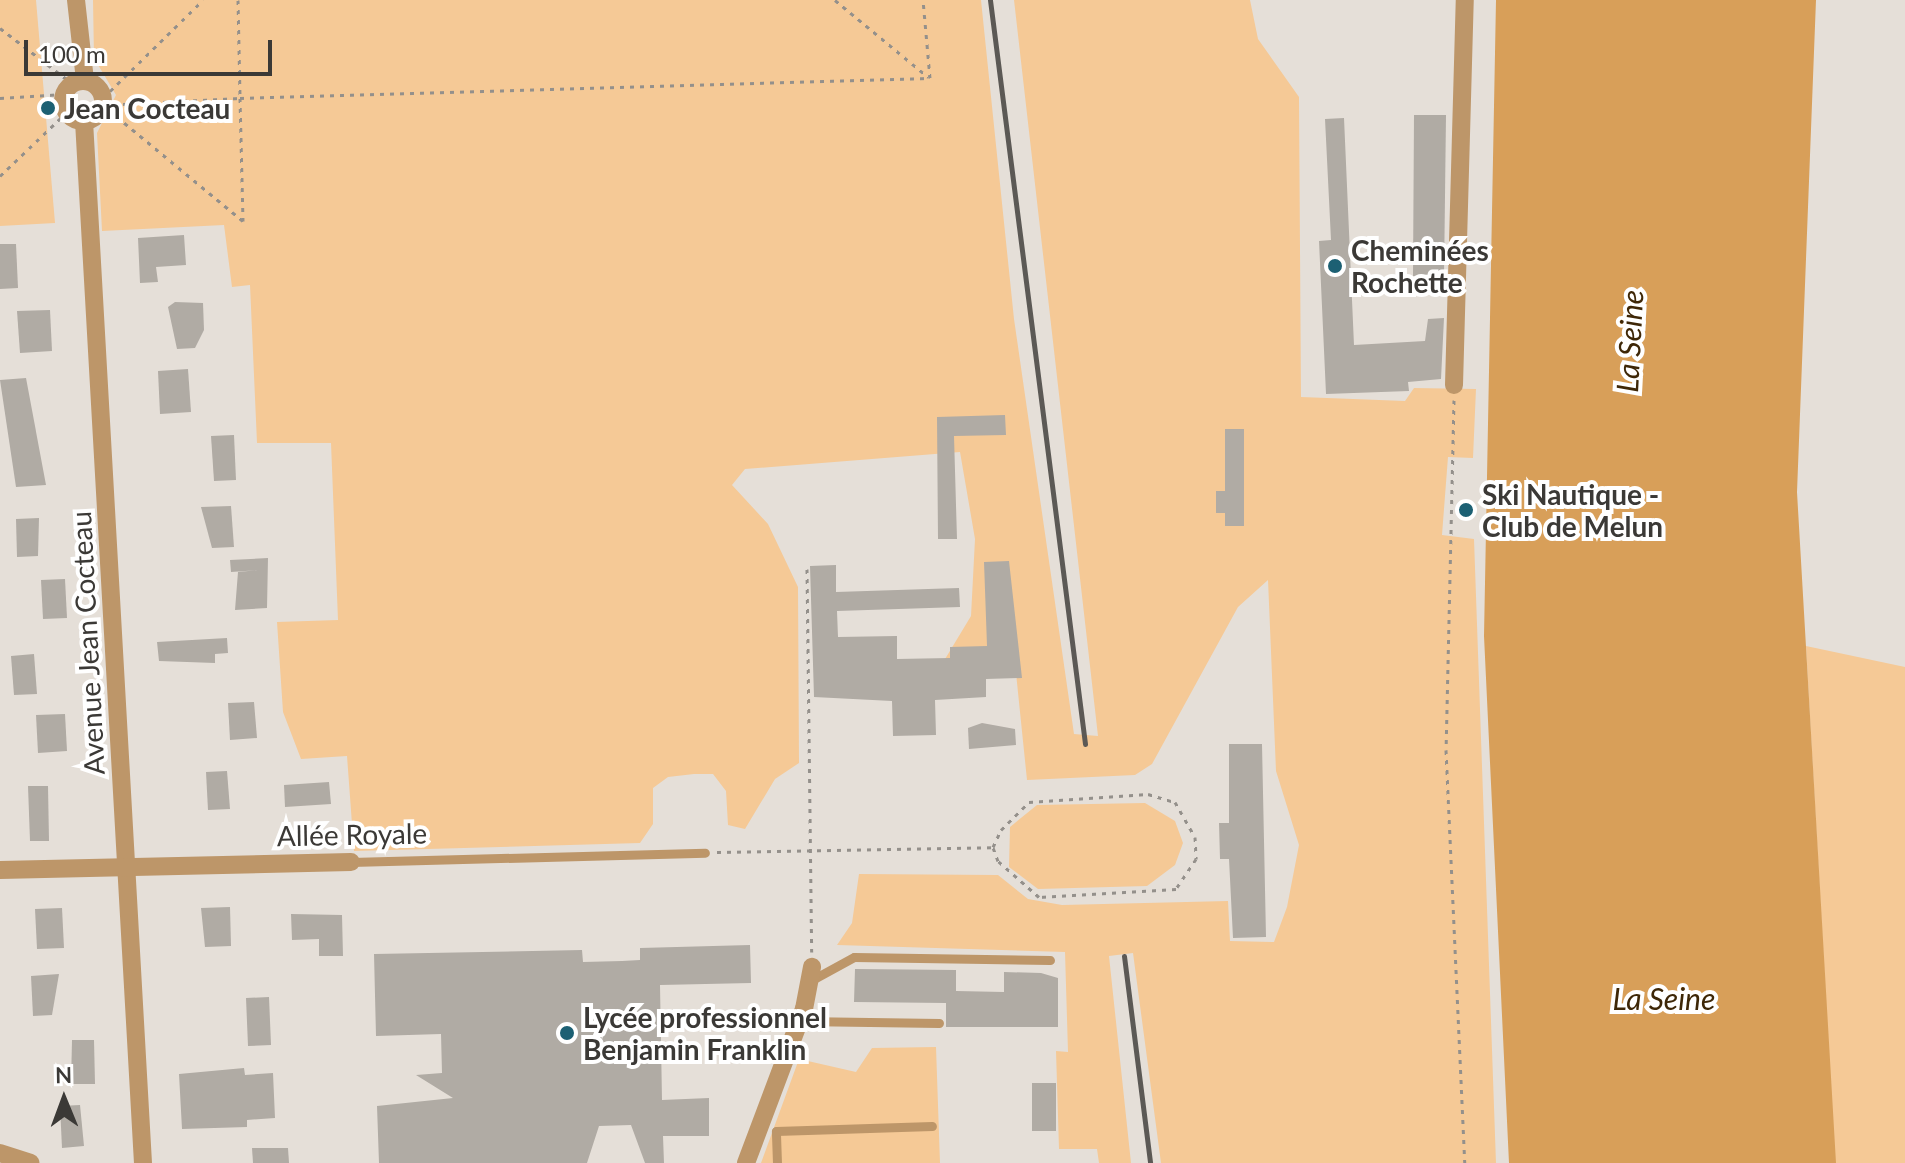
<!DOCTYPE html>
<meta charset="utf-8">
<style>
body{margin:0}
#map{position:relative;width:1905px;height:1163px;overflow:hidden;background:#e5dfd8;font-family:Lato,sans-serif}
div>[style]{position:absolute}
[style*='--x']{left:calc(var(--x)*1px);top:calc(var(--y)*1px);width:calc(var(--w)*1px);rotate:calc(var(--a)*1deg)}
.green>*{inset:0;background:#f5c996}
.water>*{inset:0;background:#d89f59}
.building>*{inset:0;background:#b0aba4}
.path>*{height:3px;margin-top:-1.5px;transform-origin:0;background:repeating-linear-gradient(90deg,#94908b 0 4px,transparent 0 10px)}
.service>*{height:9px;margin:-4.5px;padding:0 4.5px;transform-origin:4.5px;border-radius:4.5px;background:#bd9669}
.minor>*{height:18px;margin:-9px;padding:0 9px;transform-origin:9px;border-radius:9px;background:#bd9669}
.minor>.ring{margin:-9px;padding:0;box-sizing:content-box;background:none;border:18px solid #bd9669;border-radius:50%}
.rail>*{height:5px;margin:-2.5px;padding:0 2.5px;transform-origin:2.5px;border-radius:2.5px;background:#5c5955}
.dots>*{width:22px;height:22px;translate:-50% -50%;box-sizing:border-box;border:4px solid #fff;border-radius:50%}
span{translate:-50% -50%;white-space:nowrap;text-align:center;line-height:1.15;-webkit-text-stroke:8px #fff;paint-order:stroke}
.poi-label{font-size:28px;color:#3b3936;font-weight:700}
.left{translate:0 -50%;text-align:left}
.street-label{font-size:28px;color:#3b3936}
.water-label{font-size:30px;color:#3e2707;font-style:italic}
.north{position:absolute;left:24px;top:1059px;width:80px;height:80px;-webkit-text-stroke:6px #fff;paint-order:stroke;rotate:359deg;font-size:22px;font-weight:700;line-height:32px;text-align:center;color:#3b3936}
.north::after{content:'';display:block;margin:auto;width:28px;height:36px;background:#3b3936;clip-path:polygon(50% 0,100% 100%,50% 72%,0 100%)}
.scale{position:absolute;left:24px;top:40px;width:248px;height:36px;box-sizing:border-box;border:4px solid #3b3936;border-top:0;padding-left:10px;font-size:24px;line-height:28px;white-space:nowrap;color:#3b3936;-webkit-text-stroke:6px #fff;paint-order:stroke}
</style>
<div id="map">
<div class="green">
<i style="clip-path:polygon(0 0,36px 0,55px 223px,0 226px)"></i>
<i style="clip-path:polygon(93px 0,981px 0,1014px 319px,1074px 734px,1098px 736px,1014px 0,1250px 0,1258px 39px,1299px 97px,1301px 397px,1405px 401px,1414px 388px,1476px 389px,1473px 458px,1448px 457px,1442px 535px,1474px 539px,1496px 1163px,1161px 1163px,1133px 953px,1109px 956px,1131px 1163px,1099px 1163px,1097px 1149px,1059px 1149px,1056px 1051px,1068px 1052px,1065px 952px,837px 945px,852px 923px,859px 874px,998px 875px,1028px 899px,1062px 905px,1228px 901px,1230px 941px,1274px 942px,1287px 907px,1299px 845px,1276px 771px,1268px 580px,1238px 607px,1152px 764px,1135px 775px,1027px 780px,1016px 673px,936px 674px,971px 616px,975px 539px,960px 452px,745px 469px,732px 485px,768px 524px,798px 587px,799px 763px,775px 779px,745px 829px,728px 825px,726px 791px,713px 774px,694px 774px,668px 777px,653px 788px,653px 824px,640px 843px,354px 851px,347px 756px,301px 759px,283px 712px,277px 622px,338px 620px,331px 443px,257px 443px,250px 285px,232px 287px,224px 225px,102px 231px,97px 133px,116px 95px,94px 58px)"></i>
<i style="clip-path:polygon(1806px 646px,1905px 667px,1905px 1163px,1835px 1163px)"></i>
<i style="clip-path:polygon(1145px 803px,1175px 821px,1183px 843px,1175px 865px,1147px 886px,1038px 889px,1009px 867px,1010px 827px,1037px 805px)"></i>
<i style="clip-path:polygon(936px 1047px,940px 1163px,761px 1163px,799px 1059px,856px 1072px,872px 1048px)"></i>
</div>
<div class="water">
<i style="clip-path:polygon(1496px 0,1816px 0,1797px 492px,1836px 1163px,1509px 1163px,1484px 636px)"></i>
</div>
<div class="building">
<i style="clip-path:polygon(1414px 115px,1446px 115px,1444px 277px,1413px 276px)"></i>
<i style="clip-path:polygon(1344px 118px,1354px 345px,1425px 341px,1428px 319px,1444px 318px,1441px 379px,1408px 382px,1409px 391px,1326px 394px,1319px 241px,1331px 240px,1325px 119px)"></i>
<i style="clip-path:polygon(184px 235px,186px 265px,156px 267px,158px 282px,140px 283px,138px 238px)"></i>
<i style="clip-path:polygon(0 244px,16px 244px,18px 288px,0 289px)"></i>
<i style="clip-path:polygon(175px 302px,203px 303px,204px 330px,195px 348px,177px 349px,168px 307px)"></i>
<i style="clip-path:polygon(50px 310px,52px 351px,20px 353px,17px 311px)"></i>
<i style="clip-path:polygon(188px 369px,191px 412px,160px 414px,158px 371px)"></i>
<i style="clip-path:polygon(26px 378px,46px 485px,16px 487px,0 380px)"></i>
<i style="clip-path:polygon(1005px 415px,1006px 435px,954px 436px,957px 539px,938px 539px,937px 417px)"></i>
<i style="clip-path:polygon(1225px 429px,1244px 429px,1244px 526px,1225px 526px,1225px 513px,1216px 513px,1216px 491px,1225px 491px)"></i>
<i style="clip-path:polygon(234px 435px,236px 480px,214px 481px,211px 436px)"></i>
<i style="clip-path:polygon(231px 506px,234px 547px,212px 548px,201px 507px)"></i>
<i style="clip-path:polygon(39px 518px,38px 556px,17px 557px,16px 519px)"></i>
<i style="clip-path:polygon(268px 558px,267px 608px,235px 610px,238px 572px,258px 570px,231px 572px,230px 560px)"></i>
<i style="clip-path:polygon(1009px 561px,1022px 678px,986px 679px,986px 697px,935px 700px,936px 735px,893px 736px,892px 701px,814px 697px,810px 566px,836px 565px,836px 592px,959px 588px,960px 607px,837px 611px,838px 637px,897px 636px,897px 659px,950px 658px,950px 647px,987px 646px,984px 562px)"></i>
<i style="clip-path:polygon(65px 579px,67px 618px,43px 619px,41px 580px)"></i>
<i style="clip-path:polygon(227px 638px,228px 653px,215px 654px,215px 663px,159px 661px,157px 642px)"></i>
<i style="clip-path:polygon(34px 654px,37px 694px,14px 695px,11px 656px)"></i>
<i style="clip-path:polygon(254px 702px,257px 738px,230px 740px,228px 703px)"></i>
<i style="clip-path:polygon(65px 714px,67px 751px,38px 753px,36px 715px)"></i>
<i style="clip-path:polygon(982px 723px,1015px 729px,1016px 745px,969px 749px,968px 728px)"></i>
<i style="clip-path:polygon(1229px 744px,1262px 744px,1266px 937px,1233px 938px,1229px 859px,1220px 859px,1219px 823px,1229px 823px)"></i>
<i style="clip-path:polygon(227px 771px,230px 809px,208px 810px,206px 772px)"></i>
<i style="clip-path:polygon(329px 782px,331px 804px,285px 807px,284px 785px)"></i>
<i style="clip-path:polygon(28px 786px,48px 786px,49px 841px,30px 841px)"></i>
<i style="clip-path:polygon(230px 907px,231px 946px,205px 947px,201px 908px)"></i>
<i style="clip-path:polygon(62px 908px,64px 948px,37px 949px,35px 909px)"></i>
<i style="clip-path:polygon(291px 914px,342px 915px,343px 956px,319px 956px,319px 939px,292px 940px)"></i>
<i style="clip-path:polygon(750px 945px,751px 983px,660px 985px,662px 1100px,709px 1098px,709px 1136px,663px 1136px,664px 1163px,645px 1163px,631px 1125px,599px 1126px,587px 1163px,379px 1163px,377px 1106px,453px 1098px,416px 1075px,442px 1073px,441px 1034px,376px 1036px,374px 954px,582px 950px,583px 962px,622px 961px,640px 960px,640px 948px)"></i>
<i style="clip-path:polygon(855px 969px,956px 970px,956px 991px,1004px 992px,1004px 972px,1041px 973px,1058px 978px,1058px 1027px,946px 1027px,946px 1003px,854px 1002px)"></i>
<i style="clip-path:polygon(59px 974px,52px 1015px,33px 1016px,31px 976px)"></i>
<i style="clip-path:polygon(269px 997px,271px 1045px,248px 1046px,246px 998px)"></i>
<i style="clip-path:polygon(72px 1040px,94px 1040px,95px 1084px,71px 1084px)"></i>
<i style="clip-path:polygon(244px 1068px,245px 1075px,273px 1073px,275px 1118px,247px 1120px,247px 1127px,182px 1129px,179px 1074px)"></i>
<i style="clip-path:polygon(1032px 1083px,1056px 1083px,1056px 1131px,1032px 1131px)"></i>
<i style="clip-path:polygon(80px 1105px,84px 1146px,62px 1148px,60px 1106px)"></i>
<i style="clip-path:polygon(252px 1148px,288px 1148px,289px 1163px,253px 1163px)"></i>
</div>
<div class="path">
<i style="--x:238;--y:0;--w:98;--a:88.8"></i>
<i style="--x:240;--y:98;--w:123;--a:88.6"></i>
<i style="--x:243;--y:221;--w:182;--a:-140.4"></i>
<i style="--x:103;--y:105;--w:137;--a:-2.9"></i>
<i style="--x:240;--y:98;--w:690;--a:-1.66"></i>
<i style="--x:930;--y:78;--w:78;--a:-95.1"></i>
<i style="--x:835;--y:0;--w:121;--a:39.6"></i>
<i style="--x:0;--y:28;--w:87;--a:37.5"></i>
<i style="--x:0;--y:98;--w:64;--a:-3.6"></i>
<i style="--x:103;--y:98;--w:140;--a:-44.4"></i>
<i style="--x:0;--y:176;--w:91;--a:-43.7"></i>
<i style="--x:1454;--y:400;--w:350;--a:91.3"></i>
<i style="--x:1446;--y:750;--w:413;--a:87.4"></i>
<i style="--x:807;--y:569;--w:383;--a:89.3"></i>
<i style="--x:1148;--y:794;--w:28;--a:17"></i>
<i style="--x:1175;--y:802;--w:40;--a:60.3"></i>
<i style="--x:1195;--y:837;--w:22;--a:87"></i>
<i style="--x:1196;--y:859;--w:36;--a:124"></i>
<i style="--x:1176;--y:889;--w:137;--a:176.7"></i>
<i style="--x:1039;--y:897;--w:55;--a:-138.7"></i>
<i style="--x:998;--y:861;--w:15;--a:-110"></i>
<i style="--x:993;--y:847;--w:19;--a:-65"></i>
<i style="--x:1001;--y:830;--w:40;--a:-45"></i>
<i style="--x:1029;--y:802;--w:119;--a:-3.8"></i>
<i style="--x:717;--y:852;--w:276;--a:-1"></i>
</div>
<div class="service">
<i style="--x:351;--y:862;--w:354;--a:-1.5"></i>
<i style="--x:810;--y:981;--w:50;--a:-28.6"></i>
<i style="--x:854;--y:957;--w:196;--a:0.9"></i>
<i style="--x:800;--y:1021;--w:139;--a:0.8"></i>
<i style="--x:777;--y:1163;--w:32;--a:-92"></i>
<i style="--x:776;--y:1131;--w:156;--a:-1.8"></i>
</div>
<div class="minor">
<i style="--x:76;--y:0;--w:81;--a:83.6"></i>
<i class="ring" style="left:63px;top:81px;width:22px;height:22px"></i>
<i style="--x:84;--y:121;--w:1044;--a:86.76"></i>
<i style="--x:1454;--y:385;--w:385;--a:-88.4"></i>
<i style="--x:0;--y:870;--w:351;--a:-1.3"></i>
<i style="--x:0;--y:1153;--w:32;--a:18"></i>
<i style="--x:746;--y:1163;--w:165;--a:-69.4"></i>
<i style="--x:804;--y:1009;--w:43;--a:-79.2"></i>
</div>
<div class="rail">
<i style="--x:990;--y:0;--w:750;--a:82.72"></i>
<i style="--x:1124;--y:956;--w:209;--a:82.8"></i>
</div>
<div class="dots">
<i style="left:48px;top:108px;background:#1c6073"></i>
<i style="left:1335px;top:266px;background:#1c6073"></i>
<i style="left:1466px;top:510px;background:#1c6073"></i>
<i style="left:567px;top:1033px;background:#1c6073"></i>
</div>
<div class="poi-label">
<span class="left" style="left:64px;top:108px">Jean Cocteau</span>
<span class="left" style="left:1351px;top:266px">Cheminées<br>Rochette</span>
<span class="left" style="left:1482px;top:510px">Ski Nautique -<br>Club de Melun</span>
<span class="left" style="left:583px;top:1033px">Lycée professionnel<br>Benjamin Franklin</span>
</div>
<div class="street-label">
<span style="left:87px;top:643px;rotate:-93deg">Avenue Jean Cocteau</span>
<span style="left:352px;top:834px;rotate:-1deg">Allée Royale</span>
</div>
<div class="water-label">
<span style="left:1629px;top:341px;rotate:-87deg">La Seine</span>
<span style="left:1664px;top:998px">La Seine</span>
</div>
<div class="north">N</div>
<div class="scale">100 m</div>
</div>
